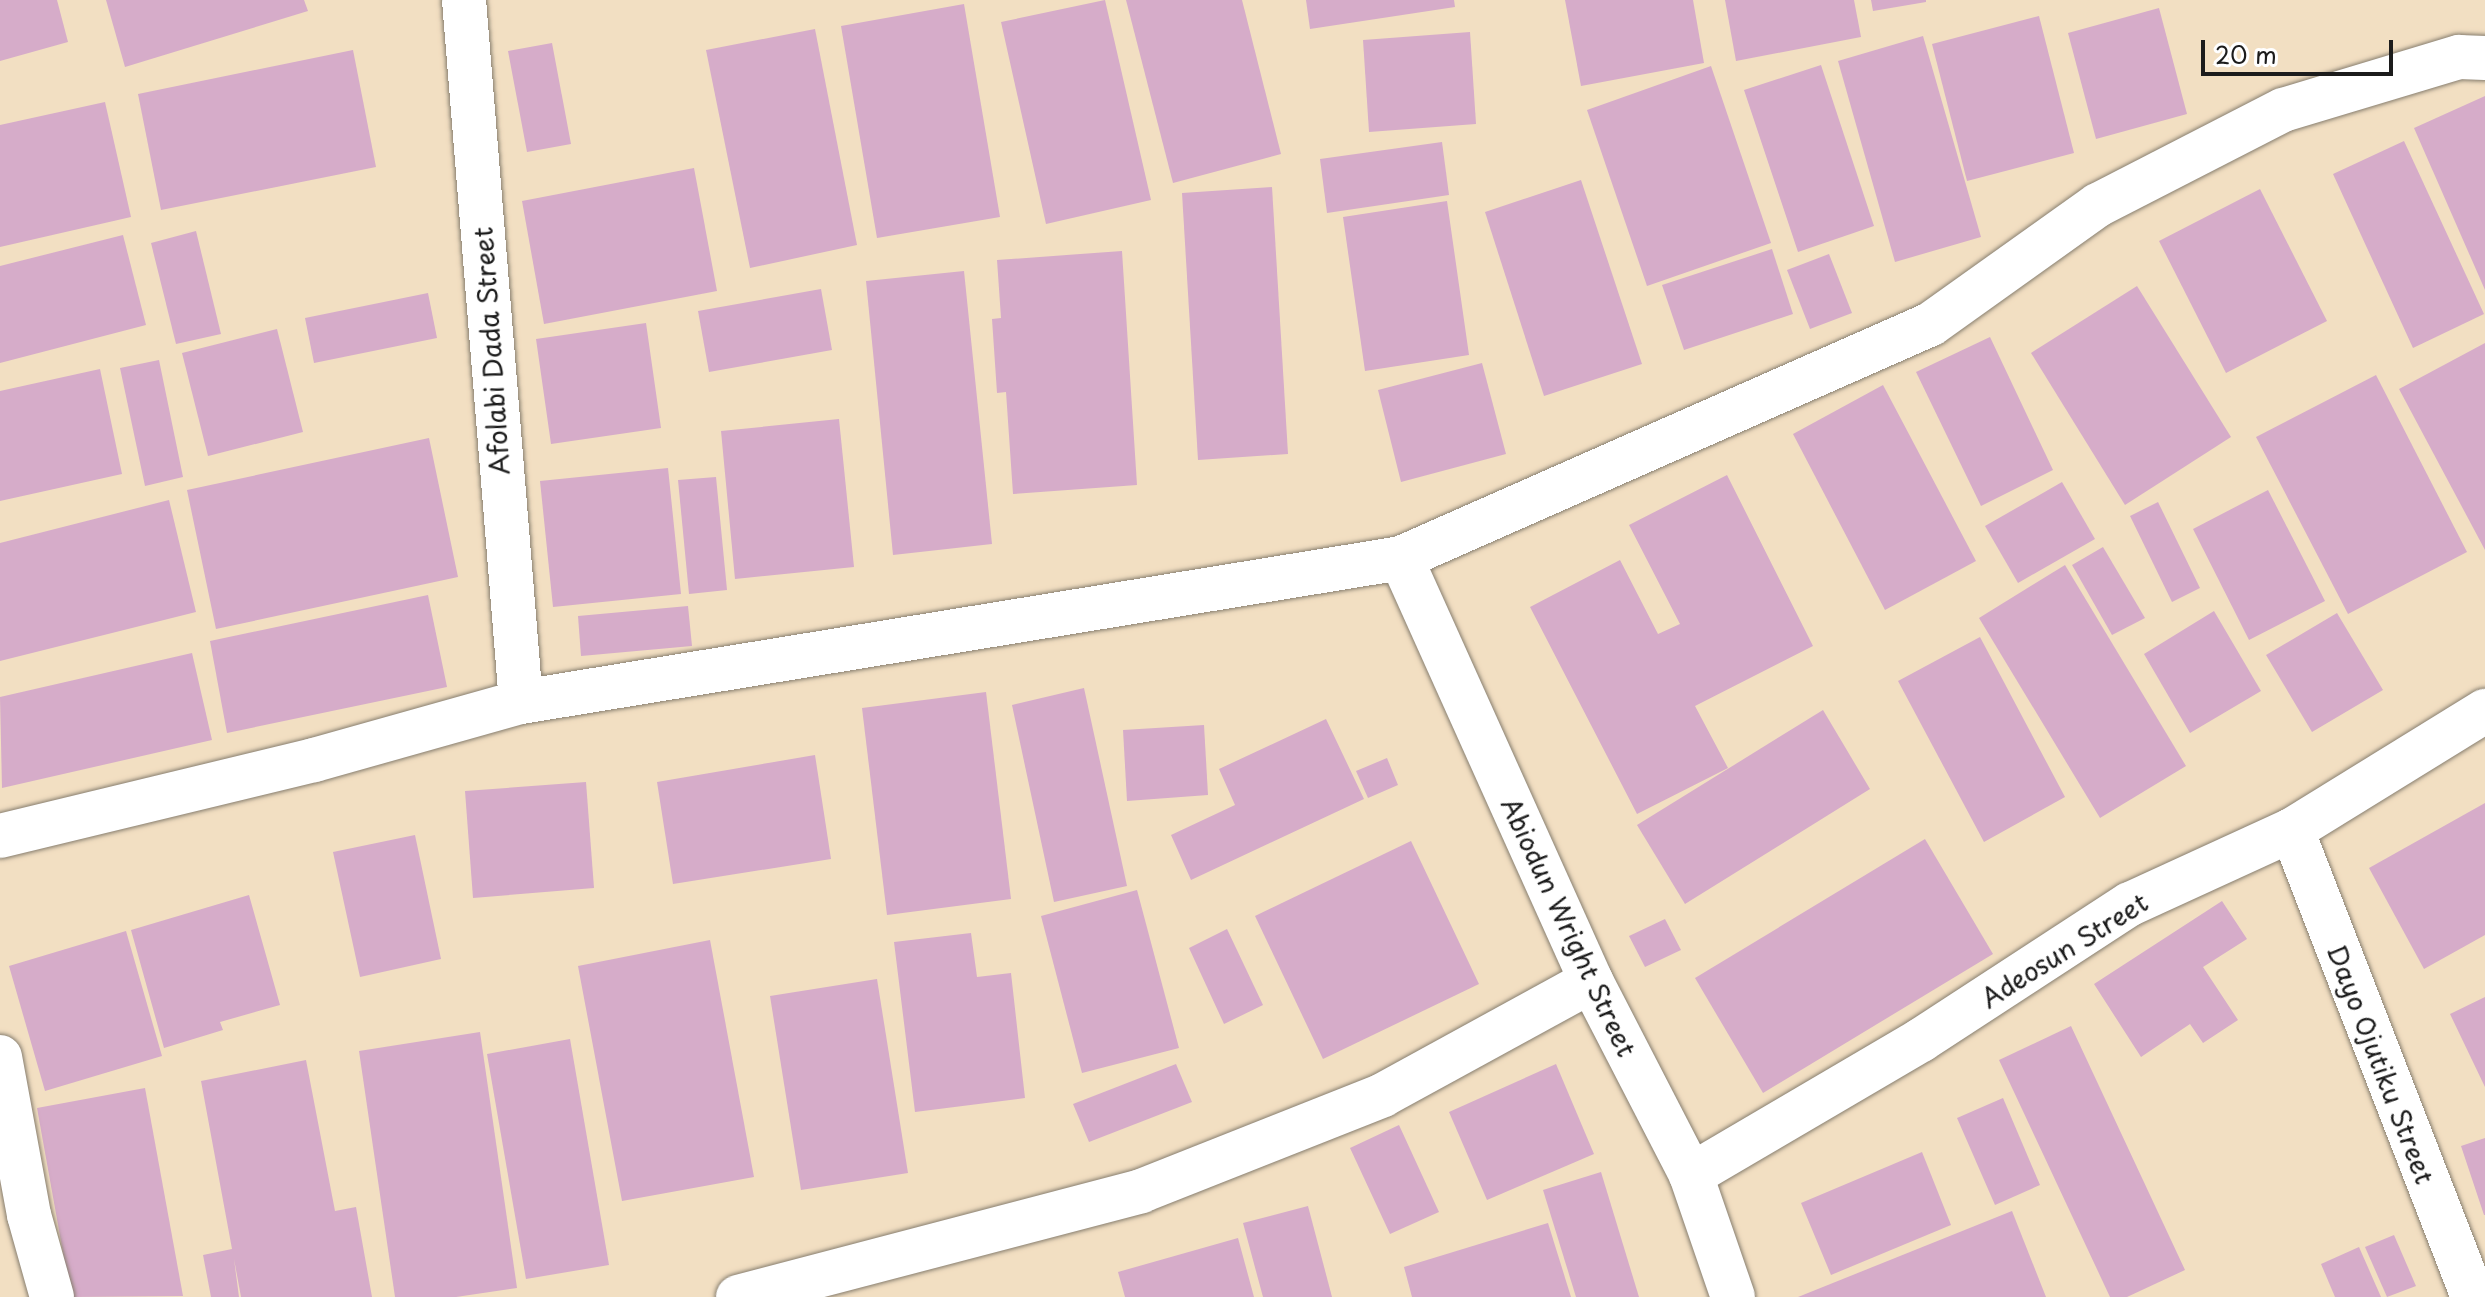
<!DOCTYPE html>
<style>
body{margin:0}
#map{position:relative;width:2485px;height:1297px;overflow:hidden;background:#f2dfc2;font-family:"Playpen Sans",sans-serif}
div>[style]{position:absolute}
[style*='--x']{left:calc(var(--x)*1px);top:calc(var(--y)*1px);width:calc(var(--w)*1px);rotate:calc(var(--a)*1deg)}
.building>*{inset:0;background:#d6acc9}
.roads{filter:drop-shadow(0 0 2px #877e6f) drop-shadow(0 0 2px #877e6f)}
.minor>*{height:44px;margin:-22px;padding:0 22px;transform-origin:22px;border-radius:22px;background:#fff}
span{translate:-50% -50%;white-space:nowrap;text-align:center;line-height:1.15;-webkit-text-stroke:6px #fff;paint-order:stroke}
.street-label{font-size:26px;color:#1c1c1c}
.scale{position:absolute;left:2201px;top:40px;width:192px;height:36px;box-sizing:border-box;border:4px solid #1c1c1c;border-top:0;padding-left:10px;font-size:24px;line-height:28px;white-space:nowrap;color:#1c1c1c;-webkit-text-stroke:6px #fff;paint-order:stroke}
</style>
<div id="map">
<div class="building">
<i style="clip-path:polygon(0 0,57px 0,68px 42px,0 61px)"></i>
<i style="clip-path:polygon(106px 0,304px 0,308px 11px,125px 67px)"></i>
<i style="clip-path:polygon(1105px 0,1151px 200px,1046px 224px,1001px 22px)"></i>
<i style="clip-path:polygon(1126px 0,1242px 0,1281px 154px,1173px 183px)"></i>
<i style="clip-path:polygon(1306px 0,1454px 0,1455px 7px,1310px 29px)"></i>
<i style="clip-path:polygon(1565px 0,1693px 0,1704px 63px,1581px 86px)"></i>
<i style="clip-path:polygon(1725px 0,1854px 0,1861px 37px,1736px 61px)"></i>
<i style="clip-path:polygon(1871px 0,1926px 0,1926px 2px,1873px 11px)"></i>
<i style="clip-path:polygon(964px 4px,1000px 217px,877px 238px,841px 26px)"></i>
<i style="clip-path:polygon(2159px 8px,2187px 114px,2096px 139px,2068px 33px)"></i>
<i style="clip-path:polygon(2039px 16px,2074px 153px,1967px 181px,1932px 44px)"></i>
<i style="clip-path:polygon(815px 29px,857px 245px,750px 268px,706px 50px)"></i>
<i style="clip-path:polygon(1470px 32px,1476px 124px,1369px 132px,1363px 40px)"></i>
<i style="clip-path:polygon(1923px 36px,1981px 237px,1895px 262px,1838px 61px)"></i>
<i style="clip-path:polygon(552px 43px,571px 144px,527px 152px,508px 51px)"></i>
<i style="clip-path:polygon(353px 50px,376px 167px,161px 210px,138px 94px)"></i>
<i style="clip-path:polygon(1821px 65px,1874px 226px,1798px 252px,1744px 90px)"></i>
<i style="clip-path:polygon(1711px 66px,1771px 243px,1647px 286px,1587px 110px)"></i>
<i style="clip-path:polygon(2485px 96px,2485px 290px,2414px 128px)"></i>
<i style="clip-path:polygon(105px 102px,131px 217px,0 247px,0 125px)"></i>
<i style="clip-path:polygon(2404px 141px,2484px 314px,2413px 348px,2333px 174px)"></i>
<i style="clip-path:polygon(1442px 142px,1449px 195px,1327px 213px,1320px 159px)"></i>
<i style="clip-path:polygon(694px 168px,717px 291px,544px 324px,522px 201px)"></i>
<i style="clip-path:polygon(1581px 180px,1642px 364px,1544px 396px,1485px 212px)"></i>
<i style="clip-path:polygon(1272px 187px,1288px 454px,1198px 460px,1182px 193px)"></i>
<i style="clip-path:polygon(2260px 189px,2327px 321px,2226px 373px,2159px 241px)"></i>
<i style="clip-path:polygon(1447px 201px,1469px 355px,1365px 371px,1343px 217px)"></i>
<i style="clip-path:polygon(196px 231px,221px 334px,176px 344px,151px 243px)"></i>
<i style="clip-path:polygon(123px 235px,146px 325px,0 363px,0 266px)"></i>
<i style="clip-path:polygon(1772px 249px,1793px 314px,1684px 350px,1662px 285px)"></i>
<i style="clip-path:polygon(1122px 251px,1137px 485px,1013px 494px,1006px 392px,997px 393px,992px 319px,1001px 318px,997px 260px)"></i>
<i style="clip-path:polygon(1829px 254px,1852px 313px,1810px 329px,1787px 270px)"></i>
<i style="clip-path:polygon(964px 271px,992px 544px,893px 555px,866px 281px)"></i>
<i style="clip-path:polygon(2137px 286px,2231px 437px,2125px 505px,2031px 353px)"></i>
<i style="clip-path:polygon(821px 289px,832px 350px,709px 372px,698px 311px)"></i>
<i style="clip-path:polygon(428px 293px,437px 338px,314px 363px,305px 318px)"></i>
<i style="clip-path:polygon(646px 323px,661px 428px,551px 444px,536px 339px)"></i>
<i style="clip-path:polygon(277px 329px,303px 432px,208px 456px,182px 353px)"></i>
<i style="clip-path:polygon(1990px 337px,2053px 470px,1981px 506px,1916px 372px)"></i>
<i style="clip-path:polygon(2485px 343px,2485px 550px,2399px 389px)"></i>
<i style="clip-path:polygon(159px 360px,183px 477px,145px 486px,120px 368px)"></i>
<i style="clip-path:polygon(1482px 363px,1506px 454px,1401px 482px,1378px 390px)"></i>
<i style="clip-path:polygon(100px 369px,122px 474px,0 501px,0 391px)"></i>
<i style="clip-path:polygon(2376px 375px,2467px 552px,2348px 614px,2256px 437px)"></i>
<i style="clip-path:polygon(1883px 385px,1976px 561px,1885px 610px,1793px 434px)"></i>
<i style="clip-path:polygon(839px 419px,854px 567px,735px 579px,721px 431px)"></i>
<i style="clip-path:polygon(429px 438px,458px 577px,216px 629px,187px 490px)"></i>
<i style="clip-path:polygon(668px 468px,681px 594px,553px 607px,540px 481px)"></i>
<i style="clip-path:polygon(1727px 475px,1813px 646px,1695px 706px,1728px 768px,1637px 814px,1530px 607px,1620px 560px,1658px 634px,1680px 624px,1629px 525px)"></i>
<i style="clip-path:polygon(716px 477px,727px 590px,689px 594px,678px 480px)"></i>
<i style="clip-path:polygon(2062px 482px,2095px 539px,2018px 583px,1985px 526px)"></i>
<i style="clip-path:polygon(2268px 490px,2325px 601px,2249px 640px,2193px 529px)"></i>
<i style="clip-path:polygon(169px 500px,196px 612px,0 661px,0 543px)"></i>
<i style="clip-path:polygon(2158px 502px,2200px 588px,2172px 602px,2130px 516px)"></i>
<i style="clip-path:polygon(2103px 547px,2145px 618px,2112px 635px,2072px 565px)"></i>
<i style="clip-path:polygon(2065px 565px,2186px 766px,2100px 818px,1979px 618px)"></i>
<i style="clip-path:polygon(428px 595px,447px 687px,227px 733px,210px 641px)"></i>
<i style="clip-path:polygon(688px 606px,692px 646px,581px 656px,578px 616px)"></i>
<i style="clip-path:polygon(2214px 611px,2261px 691px,2190px 733px,2144px 654px)"></i>
<i style="clip-path:polygon(2337px 613px,2383px 690px,2312px 732px,2266px 655px)"></i>
<i style="clip-path:polygon(1980px 637px,2065px 797px,1984px 842px,1898px 681px)"></i>
<i style="clip-path:polygon(192px 653px,212px 740px,2px 788px,0 697px)"></i>
<i style="clip-path:polygon(1084px 688px,1127px 886px,1054px 902px,1012px 705px)"></i>
<i style="clip-path:polygon(986px 692px,1011px 899px,887px 915px,862px 708px)"></i>
<i style="clip-path:polygon(1823px 710px,1870px 789px,1685px 904px,1637px 825px)"></i>
<i style="clip-path:polygon(1326px 719px,1364px 799px,1191px 880px,1171px 835px,1235px 805px,1219px 769px)"></i>
<i style="clip-path:polygon(1204px 725px,1208px 795px,1127px 801px,1123px 730px)"></i>
<i style="clip-path:polygon(815px 755px,831px 859px,673px 884px,657px 782px)"></i>
<i style="clip-path:polygon(1387px 758px,1398px 785px,1368px 798px,1356px 771px)"></i>
<i style="clip-path:polygon(586px 782px,594px 888px,473px 898px,465px 791px)"></i>
<i style="clip-path:polygon(2485px 803px,2485px 935px,2424px 969px,2369px 868px)"></i>
<i style="clip-path:polygon(415px 835px,441px 959px,360px 977px,333px 852px)"></i>
<i style="clip-path:polygon(1925px 839px,1993px 954px,1763px 1093px,1695px 978px)"></i>
<i style="clip-path:polygon(1411px 841px,1479px 984px,1323px 1059px,1255px 916px)"></i>
<i style="clip-path:polygon(1137px 890px,1179px 1048px,1082px 1073px,1041px 916px)"></i>
<i style="clip-path:polygon(249px 895px,280px 1005px,220px 1022px,223px 1030px,164px 1048px,131px 930px)"></i>
<i style="clip-path:polygon(2222px 901px,2247px 939px,2203px 967px,2238px 1020px,2203px 1043px,2190px 1024px,2141px 1057px,2094px 984px)"></i>
<i style="clip-path:polygon(1665px 919px,1681px 950px,1645px 967px,1629px 936px)"></i>
<i style="clip-path:polygon(1227px 929px,1263px 1005px,1224px 1024px,1189px 948px)"></i>
<i style="clip-path:polygon(126px 931px,162px 1056px,45px 1091px,9px 966px)"></i>
<i style="clip-path:polygon(971px 933px,977px 977px,1011px 973px,1025px 1098px,915px 1112px,894px 942px)"></i>
<i style="clip-path:polygon(710px 940px,754px 1177px,622px 1201px,578px 966px)"></i>
<i style="clip-path:polygon(877px 979px,908px 1173px,801px 1190px,770px 996px)"></i>
<i style="clip-path:polygon(2485px 997px,2485px 1087px,2450px 1014px)"></i>
<i style="clip-path:polygon(2071px 1026px,2185px 1270px,2127px 1297px,2110px 1297px,1999px 1060px)"></i>
<i style="clip-path:polygon(480px 1032px,517px 1288px,456px 1297px,395px 1297px,359px 1051px)"></i>
<i style="clip-path:polygon(570px 1039px,609px 1265px,526px 1279px,487px 1054px)"></i>
<i style="clip-path:polygon(306px 1060px,335px 1211px,356px 1207px,372px 1297px,241px 1297px,234px 1259px,239px 1297px,211px 1297px,203px 1255px,232px 1249px,201px 1081px)"></i>
<i style="clip-path:polygon(1176px 1064px,1192px 1102px,1089px 1142px,1073px 1104px)"></i>
<i style="clip-path:polygon(1556px 1064px,1594px 1154px,1487px 1200px,1449px 1112px)"></i>
<i style="clip-path:polygon(145px 1088px,183px 1296px,71px 1297px,37px 1108px)"></i>
<i style="clip-path:polygon(2003px 1098px,2040px 1185px,1995px 1205px,1957px 1118px)"></i>
<i style="clip-path:polygon(1399px 1125px,1439px 1212px,1390px 1234px,1350px 1148px)"></i>
<i style="clip-path:polygon(2485px 1138px,2485px 1215px,2484px 1215px,2461px 1146px)"></i>
<i style="clip-path:polygon(1922px 1152px,1951px 1225px,1831px 1275px,1801px 1203px)"></i>
<i style="clip-path:polygon(1601px 1172px,1639px 1297px,1576px 1297px,1543px 1190px)"></i>
<i style="clip-path:polygon(1308px 1206px,1332px 1297px,1263px 1297px,1243px 1223px)"></i>
<i style="clip-path:polygon(2012px 1211px,2046px 1297px,1798px 1297px)"></i>
<i style="clip-path:polygon(1548px 1223px,1571px 1297px,1412px 1297px,1404px 1267px)"></i>
<i style="clip-path:polygon(2394px 1235px,2416px 1286px,2387px 1297px,2365px 1247px)"></i>
<i style="clip-path:polygon(1238px 1238px,1254px 1297px,1125px 1297px,1118px 1272px)"></i>
<i style="clip-path:polygon(2359px 1247px,2381px 1297px,2335px 1297px,2321px 1264px)"></i>
</div>
<div class="roads">
<div class="minor">
<i style="--x:464;--y:0;--w:704;--a:85.36"></i>
<i style="--x:1401;--y:558;--w:464;--a:65.8"></i>
<i style="--x:1591;--y:981;--w:218;--a:62.7"></i>
<i style="--x:1691;--y:1175;--w:129;--a:71"></i>
<i style="--x:2292;--y:830;--w:501;--a:68.81"></i>
<i style="--x:0;--y:836;--w:323;--a:-13.6"></i>
<i style="--x:314;--y:760;--w:215;--a:-15.7"></i>
<i style="--x:521;--y:702;--w:892;--a:-9.29"></i>
<i style="--x:1401;--y:558;--w:579;--a:-23.82"></i>
<i style="--x:1931;--y:324;--w:205;--a:-35.5"></i>
<i style="--x:2098;--y:205;--w:208;--a:-27.2"></i>
<i style="--x:2283;--y:110;--w:184;--a:-16.8"></i>
<i style="--x:2459;--y:57;--w:26;--a:2"></i>
<i style="--x:0;--y:1057;--w:161;--a:79.6"></i>
<i style="--x:29;--y:1215;--w:85;--a:74.3"></i>
<i style="--x:1691;--y:1175;--w:267;--a:-30.4"></i>
<i style="--x:1921;--y:1040;--w:249;--a:-33.1"></i>
<i style="--x:2130;--y:904;--w:178;--a:-24.6"></i>
<i style="--x:2292;--y:830;--w:227;--a:-31.7"></i>
<i style="--x:738;--y:1297;--w:417;--a:-14.7"></i>
<i style="--x:1141;--y:1191;--w:260;--a:-21.6"></i>
<i style="--x:1383;--y:1095;--w:237;--a:-28.7"></i>
</div>
</div>
<div class="street-label">
<span style="left:491px;top:351px;rotate:-94deg">Afolabi Dada Street</span>
<span style="left:1569px;top:927px;rotate:65deg">Abiodun Wright Street</span>
<span style="left:2064px;top:950px;rotate:-32deg">Adeosun Street</span>
<span style="left:2381px;top:1064px;rotate:69deg">Dayo Ojutiku Street</span>
</div>
<div class="scale">20 m</div>
</div>
